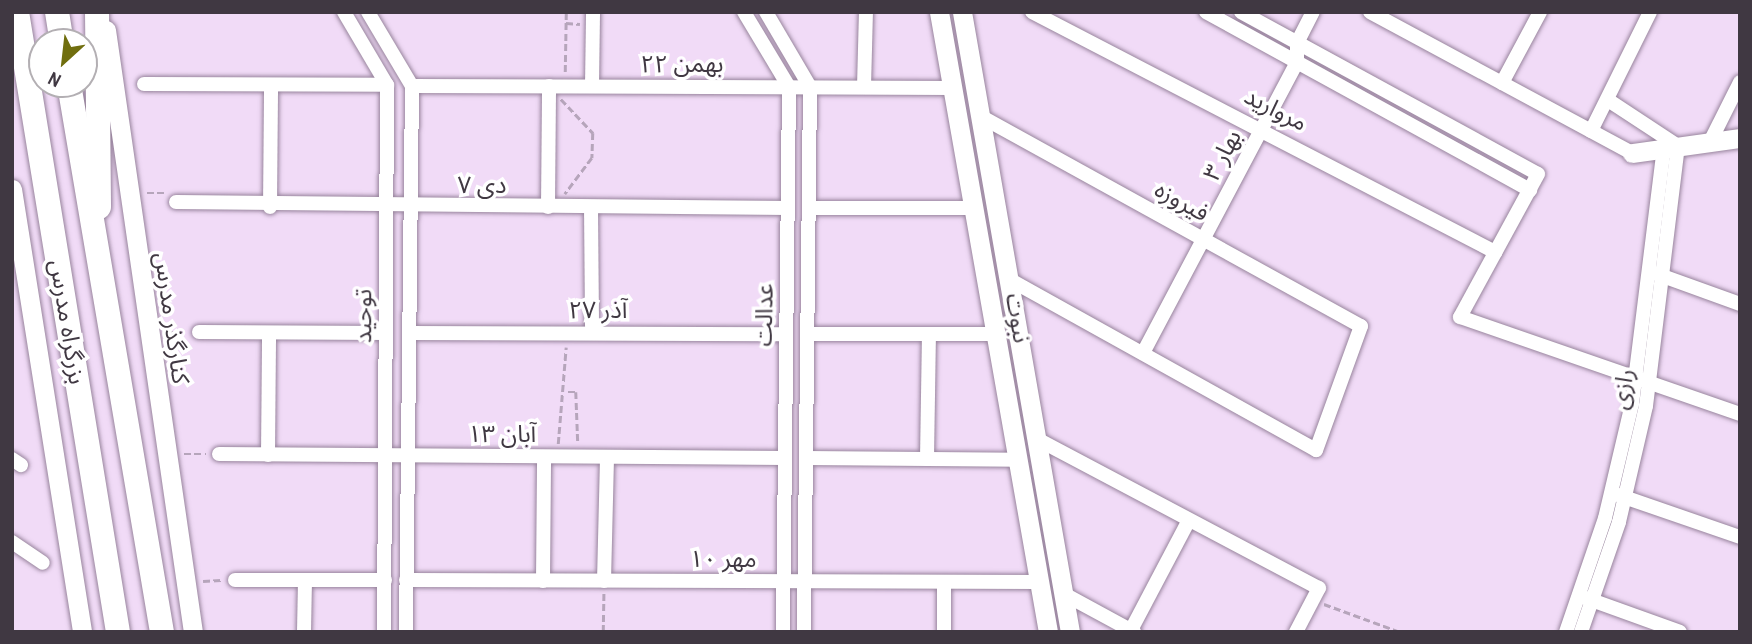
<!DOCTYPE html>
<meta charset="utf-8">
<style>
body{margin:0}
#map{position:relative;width:1752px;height:644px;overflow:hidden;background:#f1dbf7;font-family:"Archivo Narrow","Noto Sans Arabic",sans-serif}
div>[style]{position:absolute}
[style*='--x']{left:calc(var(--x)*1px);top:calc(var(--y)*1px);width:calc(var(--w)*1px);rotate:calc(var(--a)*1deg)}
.path>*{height:2.5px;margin-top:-1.25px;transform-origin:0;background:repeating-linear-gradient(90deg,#b6a5bb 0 7px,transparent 0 10.5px)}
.roads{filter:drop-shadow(0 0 2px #98849d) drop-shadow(0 0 2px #98849d)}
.street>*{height:14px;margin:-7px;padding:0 7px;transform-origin:7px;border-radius:7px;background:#fff}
.secondary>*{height:19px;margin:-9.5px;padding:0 9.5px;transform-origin:9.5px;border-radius:9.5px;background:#fff}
.highway>*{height:24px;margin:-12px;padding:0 12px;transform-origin:12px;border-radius:12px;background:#fff}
span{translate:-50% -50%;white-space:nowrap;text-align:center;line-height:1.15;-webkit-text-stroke:7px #fff;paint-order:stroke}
.street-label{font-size:24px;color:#403842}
.frame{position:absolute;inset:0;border:14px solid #403842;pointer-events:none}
.north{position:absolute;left:28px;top:28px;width:70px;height:70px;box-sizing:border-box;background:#fff;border:2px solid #b3afb3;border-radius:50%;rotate:207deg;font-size:19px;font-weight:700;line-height:28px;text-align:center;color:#403842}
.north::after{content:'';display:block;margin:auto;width:24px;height:32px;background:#706e0e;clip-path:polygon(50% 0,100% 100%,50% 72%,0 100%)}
</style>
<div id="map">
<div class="path">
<i style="--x:566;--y:23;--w:14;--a:4"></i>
<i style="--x:565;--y:72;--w:60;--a:-89"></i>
<i style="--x:561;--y:99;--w:47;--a:46.7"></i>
<i style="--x:593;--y:133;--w:25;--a:92"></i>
<i style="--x:592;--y:158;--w:45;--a:126.9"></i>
<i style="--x:147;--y:193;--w:18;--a:0"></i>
<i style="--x:167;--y:332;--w:18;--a:0"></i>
<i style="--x:568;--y:392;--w:8;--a:0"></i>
<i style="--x:576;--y:392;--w:51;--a:87.8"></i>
<i style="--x:558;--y:444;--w:97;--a:-85.3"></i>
<i style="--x:184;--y:454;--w:22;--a:0"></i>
<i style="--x:203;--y:581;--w:18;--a:-3"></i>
<i style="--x:1324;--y:604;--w:81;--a:20.2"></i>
<i style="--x:603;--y:632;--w:39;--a:-89"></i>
</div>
<div class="roads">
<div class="street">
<i style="--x:344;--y:12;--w:85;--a:59.5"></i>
<i style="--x:387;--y:85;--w:547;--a:90.31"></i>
<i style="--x:368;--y:12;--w:86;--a:59.3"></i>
<i style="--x:412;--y:86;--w:546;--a:90.63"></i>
<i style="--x:744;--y:12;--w:87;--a:59"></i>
<i style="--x:789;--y:87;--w:545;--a:90.63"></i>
<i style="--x:766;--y:12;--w:87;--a:59.6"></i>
<i style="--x:810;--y:87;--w:545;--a:90.63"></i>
<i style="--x:1032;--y:12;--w:522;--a:27.4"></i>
<i style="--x:1206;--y:12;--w:370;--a:28.8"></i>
<i style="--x:1241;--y:12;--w:338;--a:28.6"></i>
<i style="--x:1538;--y:174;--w:163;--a:118.6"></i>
<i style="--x:1460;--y:317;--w:296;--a:19.1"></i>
<i style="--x:1370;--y:12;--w:298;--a:28.3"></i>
<i style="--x:1502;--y:83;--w:81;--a:-61.8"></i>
<i style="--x:144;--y:84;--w:243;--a:0.2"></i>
<i style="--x:412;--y:86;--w:541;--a:0.21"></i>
<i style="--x:592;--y:86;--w:74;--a:-89.2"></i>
<i style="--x:864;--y:87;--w:75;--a:-88.5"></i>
<i style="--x:980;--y:116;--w:435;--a:28.9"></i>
<i style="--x:1361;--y:326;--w:132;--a:109.9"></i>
<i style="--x:1316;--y:450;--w:351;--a:-150.9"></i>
<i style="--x:1591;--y:131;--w:133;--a:-63.6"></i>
<i style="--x:1710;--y:142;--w:67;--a:-63.4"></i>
<i style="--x:176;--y:202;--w:612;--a:0.56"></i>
<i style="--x:270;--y:207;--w:122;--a:-89.5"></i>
<i style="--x:548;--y:207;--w:121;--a:-89.5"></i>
<i style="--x:591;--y:207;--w:126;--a:89.5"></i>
<i style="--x:809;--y:208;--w:165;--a:0"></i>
<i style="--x:1657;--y:274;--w:88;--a:19.9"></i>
<i style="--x:199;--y:332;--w:187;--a:0.3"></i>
<i style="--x:409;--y:333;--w:377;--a:0.2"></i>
<i style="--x:808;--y:334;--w:188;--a:0"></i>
<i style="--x:1143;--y:353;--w:329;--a:-62.1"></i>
<i style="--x:1297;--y:62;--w:19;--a:-90"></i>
<i style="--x:1297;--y:43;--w:35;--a:-63"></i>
<i style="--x:1037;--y:439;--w:319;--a:27.9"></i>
<i style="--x:1319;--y:588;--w:50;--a:117.6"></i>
<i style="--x:219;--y:454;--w:566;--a:0.4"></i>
<i style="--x:268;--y:455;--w:122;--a:-89.5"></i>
<i style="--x:806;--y:458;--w:213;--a:0.5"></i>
<i style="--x:12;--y:459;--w:11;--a:34"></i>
<i style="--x:927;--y:459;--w:125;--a:-89.1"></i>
<i style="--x:1615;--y:494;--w:132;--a:19"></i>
<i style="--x:12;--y:542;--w:37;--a:34"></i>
<i style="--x:235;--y:580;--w:150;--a:0"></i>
<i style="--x:406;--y:580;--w:634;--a:0.18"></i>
<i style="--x:543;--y:581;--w:124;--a:-89.5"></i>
<i style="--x:604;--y:581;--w:124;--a:-88.6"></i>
<i style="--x:944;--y:582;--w:50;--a:90"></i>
<i style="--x:1064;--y:594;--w:80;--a:28.5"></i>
<i style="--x:1583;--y:597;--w:103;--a:19.8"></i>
<i style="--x:1131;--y:630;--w:124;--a:-62.2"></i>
<i style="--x:304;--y:632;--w:52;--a:-88.9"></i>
<i style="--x:1566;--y:632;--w:120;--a:-71.1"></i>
<i style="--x:1605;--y:518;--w:117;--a:-76.7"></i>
<i style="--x:1632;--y:404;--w:258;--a:-82.9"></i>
<i style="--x:1581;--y:632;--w:116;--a:-70.9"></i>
<i style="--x:1619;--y:522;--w:119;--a:-76.9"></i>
<i style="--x:1646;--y:406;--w:262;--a:-83"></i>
<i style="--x:1678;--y:146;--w:84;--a:-146.7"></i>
</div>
<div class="secondary">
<i style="--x:939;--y:12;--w:630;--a:80.03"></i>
<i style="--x:962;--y:12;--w:629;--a:80.12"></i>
<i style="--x:106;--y:30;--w:608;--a:81.78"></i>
<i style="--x:1632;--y:153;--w:109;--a:-7.9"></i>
<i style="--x:12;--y:189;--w:448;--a:81"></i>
</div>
<div class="highway">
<i style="--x:17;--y:12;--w:628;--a:80.75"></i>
<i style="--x:57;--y:12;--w:30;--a:81"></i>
<i style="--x:97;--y:12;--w:195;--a:89.4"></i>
<i style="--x:69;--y:84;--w:556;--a:80.37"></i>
</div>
</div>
<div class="street-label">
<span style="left:682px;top:64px">۲۲ بهمن</span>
<span style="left:1276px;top:109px;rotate:27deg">مروارید</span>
<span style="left:1222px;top:155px;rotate:-62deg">بهار ۳</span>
<span style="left:482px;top:185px">۷ دی</span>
<span style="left:1182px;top:201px;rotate:29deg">فیروزه</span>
<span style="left:598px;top:310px">۲۷ آذر</span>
<span style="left:764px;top:315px;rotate:-89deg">عدالت</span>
<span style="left:363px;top:316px;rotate:-90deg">توحید</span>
<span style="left:172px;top:318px;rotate:82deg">کنارگذر مدرس</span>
<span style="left:1018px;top:318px;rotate:80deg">نبوت</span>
<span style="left:68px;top:322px;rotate:81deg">بزرگراه مدرس</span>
<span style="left:1622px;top:389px;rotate:-80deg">رازی</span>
<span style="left:502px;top:434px">۱۳ آبان</span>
<span style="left:723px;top:559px">۱۰ مهر</span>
</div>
<div class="frame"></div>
<div class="north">N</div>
</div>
